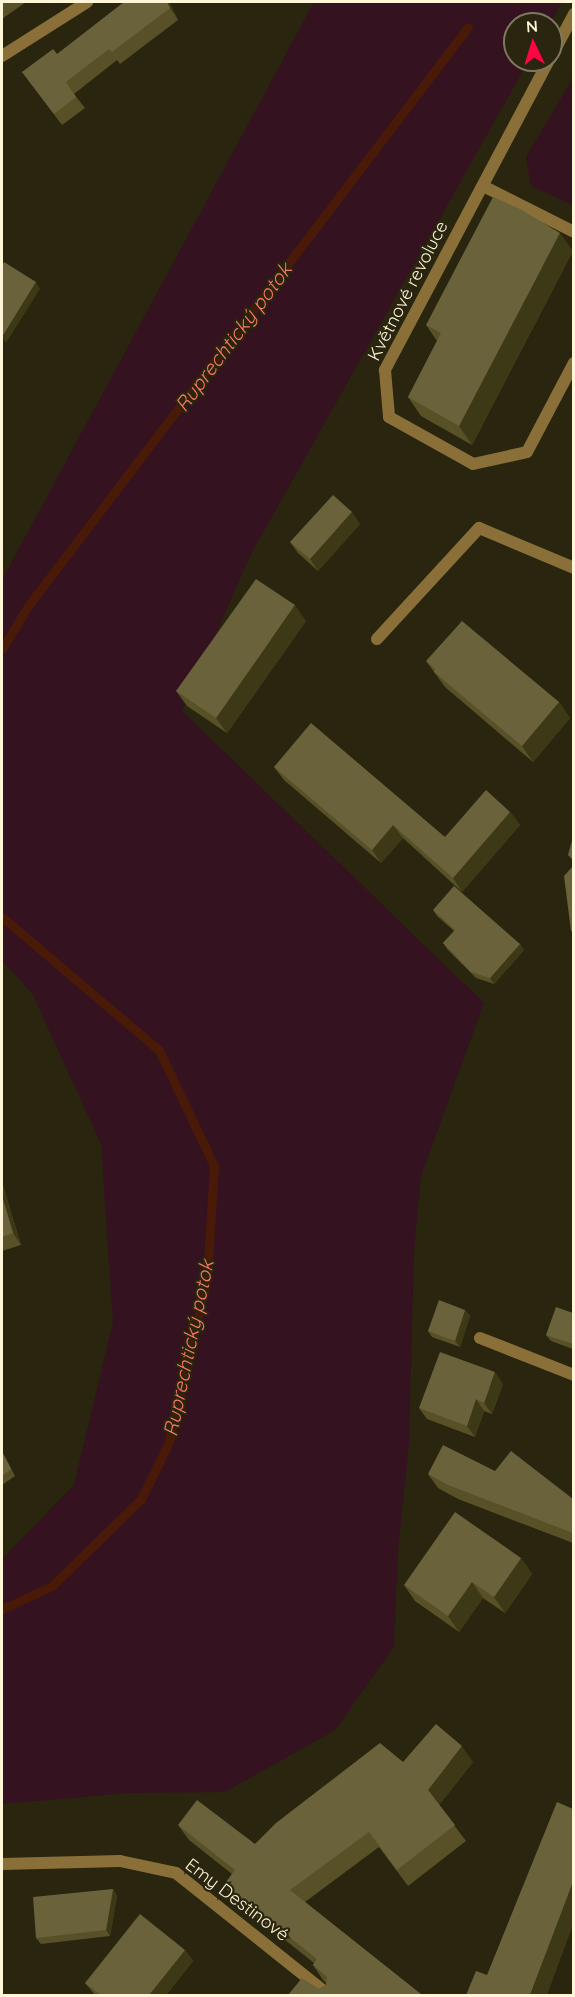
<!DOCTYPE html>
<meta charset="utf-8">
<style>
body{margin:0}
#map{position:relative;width:575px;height:1997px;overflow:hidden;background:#29250f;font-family:Quicksand,sans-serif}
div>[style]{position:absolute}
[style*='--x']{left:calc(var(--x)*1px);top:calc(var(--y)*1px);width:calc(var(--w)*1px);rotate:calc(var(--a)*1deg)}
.green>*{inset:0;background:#34121f}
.stream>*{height:9px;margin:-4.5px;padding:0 4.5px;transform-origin:4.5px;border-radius:4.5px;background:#491a08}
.service>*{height:12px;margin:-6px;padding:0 6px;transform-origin:6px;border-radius:6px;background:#8a7038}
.minor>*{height:12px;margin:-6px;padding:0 6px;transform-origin:6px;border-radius:6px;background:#8a7038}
.wall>*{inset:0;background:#585027}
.shaded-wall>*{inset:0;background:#3d3816}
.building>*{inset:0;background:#6a623a}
span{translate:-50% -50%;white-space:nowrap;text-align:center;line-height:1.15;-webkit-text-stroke:4.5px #29250f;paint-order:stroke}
.street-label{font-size:18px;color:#fff5d8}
.water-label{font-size:20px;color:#ff7666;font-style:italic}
.frame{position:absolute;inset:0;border:3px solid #fff5d8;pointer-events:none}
.north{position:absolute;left:503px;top:12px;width:60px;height:60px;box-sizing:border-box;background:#29250f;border:2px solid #7f785f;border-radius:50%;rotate:356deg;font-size:16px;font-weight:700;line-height:24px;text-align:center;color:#fff5d8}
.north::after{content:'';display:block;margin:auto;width:21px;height:27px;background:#ff0445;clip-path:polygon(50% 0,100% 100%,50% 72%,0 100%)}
</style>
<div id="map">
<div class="green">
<i style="clip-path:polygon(314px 2px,562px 2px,550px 24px,515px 24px,515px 60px,529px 60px,251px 554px,182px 711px,484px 1003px,421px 1176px,414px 1251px,409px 1443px,398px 1551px,394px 1647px,335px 1730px,225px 1792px,129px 1793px,2px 1804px,2px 1559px,74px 1485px,113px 1322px,101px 1144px,32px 993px,2px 961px,2px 580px)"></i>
<i style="clip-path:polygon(573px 78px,573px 205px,531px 186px,526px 157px)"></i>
</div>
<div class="stream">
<i style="--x:2;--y:649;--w:50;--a:-58.8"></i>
<i style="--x:28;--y:606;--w:727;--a:-52.77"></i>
<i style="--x:2;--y:917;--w:206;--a:40.3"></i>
<i style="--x:159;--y:1050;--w:128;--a:64.6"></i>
<i style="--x:214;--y:1166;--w:111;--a:93.6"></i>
<i style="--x:207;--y:1277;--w:169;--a:103"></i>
<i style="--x:169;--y:1442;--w:64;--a:116.2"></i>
<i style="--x:141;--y:1499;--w:124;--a:135.7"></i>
<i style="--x:52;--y:1586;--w:55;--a:155.3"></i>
</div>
<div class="service">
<i style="--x:377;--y:639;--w:151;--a:-47.4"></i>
<i style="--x:479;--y:528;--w:103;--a:22.8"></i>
</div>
<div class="minor">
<i style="--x:2;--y:56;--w:101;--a:-32.4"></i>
<i style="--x:551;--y:57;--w:49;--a:-61.9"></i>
<i style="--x:549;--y:60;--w:351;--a:117.9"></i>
<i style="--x:385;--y:370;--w:47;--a:85.1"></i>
<i style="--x:389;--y:417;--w:96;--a:29.2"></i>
<i style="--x:473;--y:464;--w:55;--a:-12.5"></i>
<i style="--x:527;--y:452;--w:101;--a:-62.2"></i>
<i style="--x:483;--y:186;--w:102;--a:26.8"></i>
<i style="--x:480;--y:1338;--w:101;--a:21.5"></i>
<i style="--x:2;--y:1864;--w:118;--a:-1.5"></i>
<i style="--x:120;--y:1861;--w:57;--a:12.1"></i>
<i style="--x:176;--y:1873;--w:197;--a:38.6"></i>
</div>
<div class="wall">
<i style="clip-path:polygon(2px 2px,26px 2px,2px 19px)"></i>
<i style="clip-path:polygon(169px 2px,178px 20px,120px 64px,117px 60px,74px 94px,85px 108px,62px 125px,22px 72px,57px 54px)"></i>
<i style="clip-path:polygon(573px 251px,472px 445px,421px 416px,408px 397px,437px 341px,426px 325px)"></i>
<i style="clip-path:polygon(360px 524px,318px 571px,298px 553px,290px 542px)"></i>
<i style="clip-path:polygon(306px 621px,227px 733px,187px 706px,176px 691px)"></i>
<i style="clip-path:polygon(426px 661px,559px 702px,570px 718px,533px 762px,445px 687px)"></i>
<i style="clip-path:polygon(274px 767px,445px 837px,510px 812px,520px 825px,462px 892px,403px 838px,381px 863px,284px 780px)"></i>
<i style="clip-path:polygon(433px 910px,520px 944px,524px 950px,494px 984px,476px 978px,447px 949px,443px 943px,454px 931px,437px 916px)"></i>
<i style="clip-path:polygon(2px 1182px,21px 1245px,2px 1251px)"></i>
<i style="clip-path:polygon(465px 1310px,470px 1316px,460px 1347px,432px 1337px,428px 1331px)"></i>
<i style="clip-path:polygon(573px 1313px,573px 1349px,551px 1341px,546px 1335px)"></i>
<i style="clip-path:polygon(503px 1384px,492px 1414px,484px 1411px,475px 1437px,427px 1419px,419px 1408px)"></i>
<i style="clip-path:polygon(2px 1451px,15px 1476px,2px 1485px)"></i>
<i style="clip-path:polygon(495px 1471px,573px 1499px,573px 1543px,458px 1499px,438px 1488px,428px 1474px)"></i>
<i style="clip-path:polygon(521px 1558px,532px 1574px,505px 1613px,483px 1598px,459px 1632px,415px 1601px,404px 1585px)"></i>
<i style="clip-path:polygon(403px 1762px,473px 1762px,439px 1805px,466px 1841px,408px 1886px,379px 1847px,305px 1902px,422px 1995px,319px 1989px,326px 1985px,326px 1983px,323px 1980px,313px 1965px,314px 1963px,235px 1900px,224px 1885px,232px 1874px,189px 1840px,178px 1825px,255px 1844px)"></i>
<i style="clip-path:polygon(113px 1889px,117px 1896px,110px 1936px,41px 1944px,36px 1938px)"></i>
<i style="clip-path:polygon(185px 1950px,193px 1961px,166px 1995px,95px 1995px,85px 1983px)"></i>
</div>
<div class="shaded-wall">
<i style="clip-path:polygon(167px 2px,169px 2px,178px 20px,170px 8px)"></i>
<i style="clip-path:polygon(560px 233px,573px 251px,472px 445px,459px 426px)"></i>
<i style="clip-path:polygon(36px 282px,40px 289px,6px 343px,2px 337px)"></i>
<i style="clip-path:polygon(352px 512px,360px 524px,318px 571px,310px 559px)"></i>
<i style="clip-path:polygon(295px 605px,306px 621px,227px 733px,216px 718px)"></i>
<i style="clip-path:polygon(559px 702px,570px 718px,533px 762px,522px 746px)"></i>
<i style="clip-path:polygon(510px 812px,520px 825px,462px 892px,453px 878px)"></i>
<i style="clip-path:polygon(393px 825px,403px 838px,381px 863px,372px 850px)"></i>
<i style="clip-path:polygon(520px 944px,524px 950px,494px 984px,490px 978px)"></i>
<i style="clip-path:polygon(2px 1182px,21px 1245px,13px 1233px,2px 1196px)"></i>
<i style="clip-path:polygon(465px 1310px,470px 1316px,460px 1347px,455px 1341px)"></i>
<i style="clip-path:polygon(495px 1372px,503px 1384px,492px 1414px,484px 1403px)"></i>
<i style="clip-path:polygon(476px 1399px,484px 1411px,475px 1437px,467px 1426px)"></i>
<i style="clip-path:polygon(521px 1558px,532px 1574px,505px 1613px,494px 1597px)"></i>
<i style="clip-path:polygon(472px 1582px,483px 1598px,459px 1632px,448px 1616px)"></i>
<i style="clip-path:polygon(462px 1746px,473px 1762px,439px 1805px,428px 1790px)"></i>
<i style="clip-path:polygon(573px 1882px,573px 1925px,547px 1995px,530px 1995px)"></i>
<i style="clip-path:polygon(113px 1889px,117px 1896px,110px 1936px,106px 1930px)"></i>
<i style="clip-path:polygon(185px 1950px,193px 1961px,166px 1995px,149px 1995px)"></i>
</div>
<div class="building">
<i style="clip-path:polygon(124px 2px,167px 2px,170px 8px,112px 52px,109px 49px,66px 82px,76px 97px,54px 114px,22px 72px,53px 49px,57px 54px)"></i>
<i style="clip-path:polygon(493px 197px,520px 209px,560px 233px,459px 426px,408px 397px,441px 333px,426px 325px)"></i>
<i style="clip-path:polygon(4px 262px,36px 282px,2px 337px,2px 266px)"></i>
<i style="clip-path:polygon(333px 495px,352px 512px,310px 559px,290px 542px)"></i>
<i style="clip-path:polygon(256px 579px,295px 605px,216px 718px,176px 691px)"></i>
<i style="clip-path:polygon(462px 621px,559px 702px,522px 746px,434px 672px,435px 669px,426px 661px)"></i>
<i style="clip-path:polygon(311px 723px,445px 837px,486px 790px,510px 812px,453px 878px,393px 825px,372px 850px,274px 767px)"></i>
<i style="clip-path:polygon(573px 837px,573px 860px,568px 855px)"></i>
<i style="clip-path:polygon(573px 866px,573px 932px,571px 931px,564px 876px)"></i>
<i style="clip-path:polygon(454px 886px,520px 944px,490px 978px,471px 972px,443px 943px,455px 930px,433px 910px)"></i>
<i style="clip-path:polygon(2px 1196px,13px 1233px,2px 1237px)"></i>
<i style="clip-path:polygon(439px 1300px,465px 1310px,455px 1341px,428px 1331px)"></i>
<i style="clip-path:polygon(556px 1307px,573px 1313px,573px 1344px,546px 1335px)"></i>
<i style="clip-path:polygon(440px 1352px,495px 1372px,484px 1403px,476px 1399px,467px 1426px,419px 1408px)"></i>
<i style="clip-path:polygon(443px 1445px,495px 1471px,511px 1451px,573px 1499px,573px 1533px,448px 1485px,428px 1474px)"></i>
<i style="clip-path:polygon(2px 1452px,11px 1469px,2px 1476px)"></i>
<i style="clip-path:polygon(455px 1512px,521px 1558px,494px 1597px,472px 1582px,448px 1616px,404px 1585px)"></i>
<i style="clip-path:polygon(436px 1724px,462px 1746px,428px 1790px,455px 1825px,397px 1870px,369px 1832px,290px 1890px,422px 1995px,288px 1995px,302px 1978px,319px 1989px,326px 1985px,327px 1977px,313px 1965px,317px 1959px,224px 1885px,235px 1870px,178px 1825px,197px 1800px,255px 1844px,276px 1823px,380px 1743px,403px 1762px)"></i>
<i style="clip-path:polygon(557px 1802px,573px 1809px,573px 1882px,530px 1995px,466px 1995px,476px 1971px,487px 1975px)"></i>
<i style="clip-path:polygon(113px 1889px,106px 1930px,36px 1938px,33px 1897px)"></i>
<i style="clip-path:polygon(140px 1914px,185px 1950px,149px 1995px,101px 1995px,85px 1983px)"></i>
</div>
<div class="street-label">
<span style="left:408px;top:291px;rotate:-63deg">Květnové revoluce</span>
<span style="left:237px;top:1900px;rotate:37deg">Emy Destinové</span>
</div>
<div class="water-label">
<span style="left:233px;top:337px;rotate:-53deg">Ruprechtický potok</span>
<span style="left:188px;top:1348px;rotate:-78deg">Ruprechtický potok</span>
</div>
<div class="frame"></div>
<div class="north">N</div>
</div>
